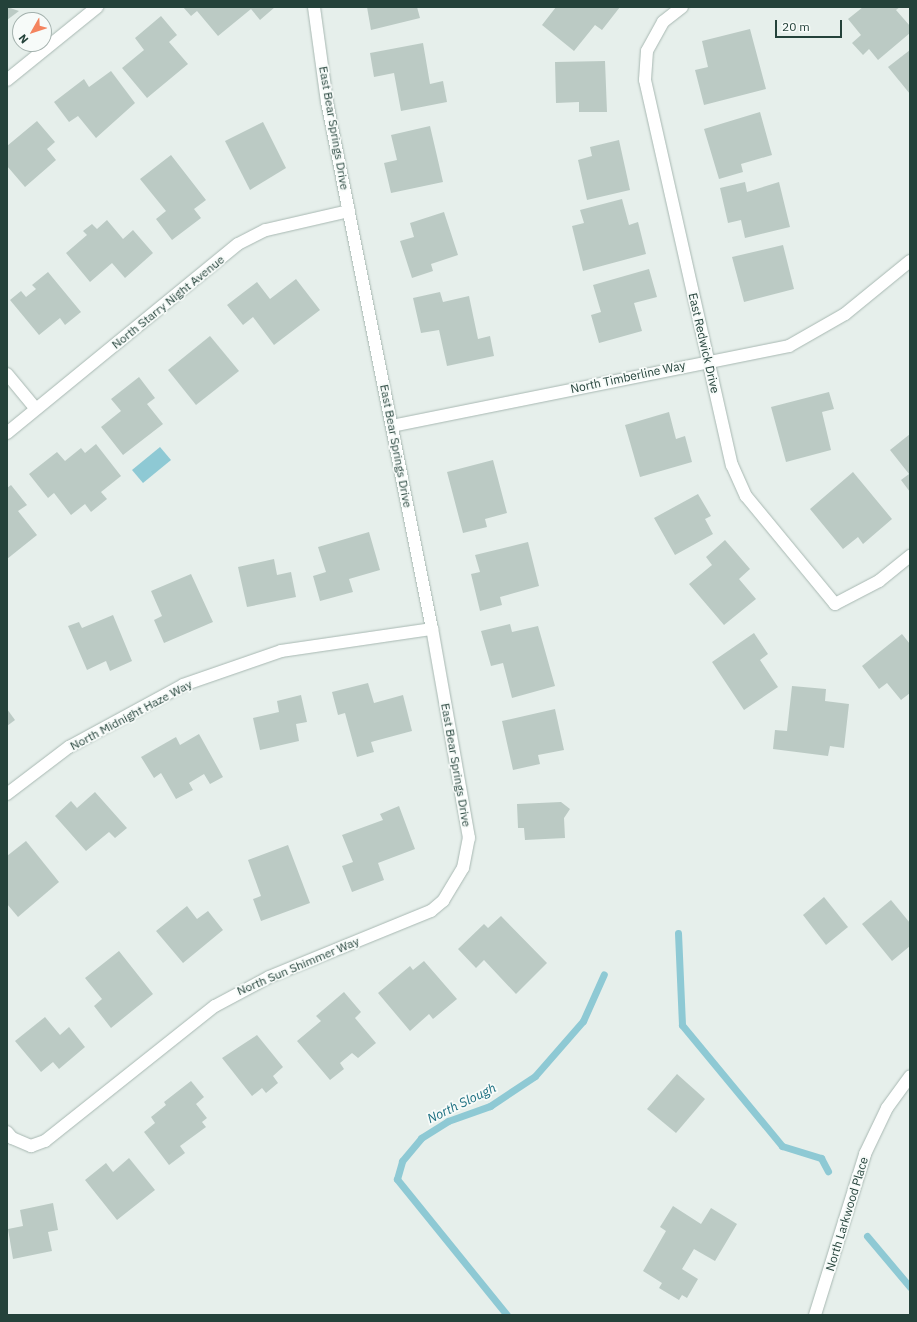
<!DOCTYPE html>
<style>
body{margin:0}
#map{position:relative;width:917px;height:1322px;overflow:hidden;background:#e6efeb;font-family:"IBM Plex Sans",sans-serif}
div>[style]{position:absolute}
[style*='--x']{left:calc(var(--x)*1px);top:calc(var(--y)*1px);width:calc(var(--w)*1px);rotate:calc(var(--a)*1deg)}
.water>*{inset:0;background:#8ec9d4}
.stream>*{height:7px;margin:-3.5px;padding:0 3.5px;transform-origin:3.5px;border-radius:3.5px;background:#8ec9d4}
.building>*{inset:0;background:#bbcac4}
.roads{filter:drop-shadow(0 0 1px #a8b8b2) drop-shadow(0 0 1px #a8b8b2)}
.street>*{height:12px;margin:-6px;padding:0 6px;transform-origin:6px;border-radius:6px;background:#fff}
span{translate:-50% -50%;white-space:nowrap;text-align:center;line-height:1.15;-webkit-text-stroke:3.5px #f7fbf9;paint-order:stroke}
.street-label{font-size:12px;color:#24423a}
.water-label{font-size:13px;color:#1c6f80;font-style:italic}
.frame{position:absolute;inset:0;border:8px solid #24423a;pointer-events:none}
.north{position:absolute;left:12px;top:12px;width:40px;height:40px;box-sizing:border-box;background:#f7fbf9;border:1px solid #a3b1ad;border-radius:50%;rotate:231deg;font-size:11px;font-weight:700;line-height:16px;text-align:center;color:#24423a}
.north::after{content:'';display:block;margin:auto;width:14px;height:18px;background:#f4845f;clip-path:polygon(50% 0,100% 100%,50% 72%,0 100%)}
.scale{position:absolute;left:775px;top:20px;width:67px;height:18px;box-sizing:border-box;border:2px solid #24423a;border-top:0;padding-left:5px;font-size:12px;line-height:14px;white-space:nowrap;color:#24423a;-webkit-text-stroke:3px #f7fbf9;paint-order:stroke}
</style>
<div id="map">
<div class="water">
<i style="clip-path:polygon(160px 447px,171px 460px,143px 483px,132px 470px)"></i>
</div>
<div class="stream">
<i style="--x:678;--y:933;--w:92;--a:87.5"></i>
<i style="--x:682;--y:1025;--w:157;--a:50.4"></i>
<i style="--x:782;--y:1146;--w:41;--a:17.1"></i>
<i style="--x:821;--y:1158;--w:15;--a:62"></i>
<i style="--x:867;--y:1236;--w:67;--a:49.9"></i>
<i style="--x:507;--y:1315;--w:175;--a:-129"></i>
<i style="--x:397;--y:1179;--w:19;--a:-74"></i>
<i style="--x:402;--y:1161;--w:30;--a:-50"></i>
<i style="--x:421;--y:1138;--w:32;--a:-32"></i>
<i style="--x:448;--y:1121;--w:45;--a:-19.7"></i>
<i style="--x:490;--y:1106;--w:54;--a:-33.7"></i>
<i style="--x:535;--y:1076;--w:73;--a:-48.9"></i>
<i style="--x:583;--y:1021;--w:51;--a:-65.9"></i>
</div>
<div class="building">
<i style="clip-path:polygon(7px 7px,19px 11px,7px 20px)"></i>
<i style="clip-path:polygon(183px 7px,275px 7px,260px 20px,251px 9px,218px 36px,197px 11px,191px 16px)"></i>
<i style="clip-path:polygon(367px 7px,417px 7px,420px 18px,371px 30px)"></i>
<i style="clip-path:polygon(556px 7px,620px 7px,602px 30px,595px 25px,574px 51px,542px 25px)"></i>
<i style="clip-path:polygon(863px 7px,900px 7px,896px 10px,910px 26px,910px 33px,878px 60px,869px 49px,863px 55px,852px 43px,861px 35px,848px 19px)"></i>
<i style="clip-path:polygon(161px 16px,177px 35px,169px 42px,188px 64px,147px 98px,122px 68px,144px 50px,135px 38px)"></i>
<i style="clip-path:polygon(750px 29px,766px 89px,704px 105px,695px 70px,708px 67px,702px 41px)"></i>
<i style="clip-path:polygon(423px 43px,430px 84px,443px 81px,447px 102px,401px 111px,394px 73px,374px 77px,370px 53px)"></i>
<i style="clip-path:polygon(910px 50px,910px 94px,888px 67px)"></i>
<i style="clip-path:polygon(605px 61px,607px 112px,579px 112px,579px 102px,556px 103px,555px 62px)"></i>
<i style="clip-path:polygon(111px 71px,135px 103px,96px 138px,78px 116px,69px 122px,54px 102px,84px 79px,89px 87px)"></i>
<i style="clip-path:polygon(760px 112px,772px 155px,741px 164px,743px 172px,719px 179px,704px 129px)"></i>
<i style="clip-path:polygon(37px 121px,55px 142px,47px 149px,56px 160px,25px 187px,7px 166px,7px 146px)"></i>
<i style="clip-path:polygon(263px 122px,286px 168px,250px 190px,225px 141px)"></i>
<i style="clip-path:polygon(430px 126px,443px 182px,391px 193px,384px 163px,397px 160px,391px 135px)"></i>
<i style="clip-path:polygon(619px 140px,630px 190px,587px 200px,578px 160px,592px 156px,590px 147px)"></i>
<i style="clip-path:polygon(171px 155px,206px 200px,194px 209px,201px 218px,172px 240px,156px 219px,166px 211px,140px 179px)"></i>
<i style="clip-path:polygon(745px 182px,747px 192px,779px 182px,790px 227px,745px 238px,741px 220px,728px 223px,720px 188px)"></i>
<i style="clip-path:polygon(622px 199px,629px 225px,638px 222px,646px 254px,583px 271px,572px 226px,584px 223px,580px 210px)"></i>
<i style="clip-path:polygon(444px 212px,458px 255px,431px 264px,433px 271px,412px 278px,400px 241px,414px 237px,410px 223px)"></i>
<i style="clip-path:polygon(107px 220px,123px 239px,133px 230px,153px 253px,125px 278px,112px 263px,90px 282px,66px 253px,87px 235px,83px 231px,92px 224px,97px 229px)"></i>
<i style="clip-path:polygon(783px 245px,794px 289px,744px 302px,732px 257px)"></i>
<i style="clip-path:polygon(649px 269px,657px 297px,634px 303px,642px 331px,599px 343px,591px 315px,601px 312px,593px 285px)"></i>
<i style="clip-path:polygon(48px 272px,81px 312px,65px 325px,60px 318px,39px 335px,10px 300px,21px 291px,26px 297px,36px 289px,32px 285px)"></i>
<i style="clip-path:polygon(296px 279px,320px 310px,274px 345px,253px 317px,243px 325px,227px 305px,257px 282px,270px 299px)"></i>
<i style="clip-path:polygon(440px 292px,443px 302px,469px 296px,478px 339px,490px 336px,494px 356px,447px 366px,439px 330px,421px 333px,413px 298px)"></i>
<i style="clip-path:polygon(210px 336px,239px 371px,196px 405px,168px 370px)"></i>
<i style="clip-path:polygon(139px 377px,155px 398px,147px 404px,163px 424px,123px 455px,101px 427px,121px 411px,111px 399px)"></i>
<i style="clip-path:polygon(829px 392px,834px 409px,822px 412px,831px 450px,786px 462px,771px 407px)"></i>
<i style="clip-path:polygon(669px 412px,676px 439px,685px 436px,692px 462px,640px 477px,625px 425px)"></i>
<i style="clip-path:polygon(910px 434px,910px 492px,901px 480px,909px 474px,890px 450px)"></i>
<i style="clip-path:polygon(96px 444px,121px 476px,101px 492px,107px 499px,91px 512px,85px 504px,71px 515px,54px 493px,48px 498px,29px 474px,57px 452px,65px 461px,81px 448px,85px 453px)"></i>
<i style="clip-path:polygon(493px 460px,507px 513px,485px 519px,487px 527px,463px 533px,447px 472px)"></i>
<i style="clip-path:polygon(853px 472px,892px 519px,863px 544px,858px 537px,843px 549px,810px 509px)"></i>
<i style="clip-path:polygon(11px 485px,27px 505px,18px 511px,37px 535px,7px 559px,7px 488px)"></i>
<i style="clip-path:polygon(698px 494px,711px 516px,705px 519px,713px 534px,675px 555px,654px 518px)"></i>
<i style="clip-path:polygon(369px 532px,380px 570px,349px 579px,353px 592px,320px 601px,313px 576px,326px 572px,318px 547px)"></i>
<i style="clip-path:polygon(725px 540px,750px 569px,739px 579px,756px 599px,724px 625px,689px 584px,712px 565px,706px 557px)"></i>
<i style="clip-path:polygon(528px 542px,539px 586px,500px 597px,502px 605px,480px 611px,471px 574px,480px 572px,475px 555px)"></i>
<i style="clip-path:polygon(274px 559px,277px 575px,291px 572px,296px 597px,247px 607px,238px 567px)"></i>
<i style="clip-path:polygon(191px 574px,213px 622px,164px 643px,154px 620px,162px 616px,151px 591px)"></i>
<i style="clip-path:polygon(113px 615px,132px 661px,110px 671px,106px 661px,87px 670px,68px 626px,79px 622px,82px 628px)"></i>
<i style="clip-path:polygon(510px 624px,512px 632px,538px 626px,555px 686px,512px 698px,503px 663px,491px 666px,481px 631px)"></i>
<i style="clip-path:polygon(754px 633px,768px 654px,760px 660px,778px 687px,744px 710px,712px 662px)"></i>
<i style="clip-path:polygon(902px 634px,910px 644px,910px 693px,901px 700px,887px 683px,879px 689px,862px 666px)"></i>
<i style="clip-path:polygon(368px 683px,374px 703px,403px 695px,412px 731px,371px 742px,374px 752px,357px 757px,345px 713px,338px 715px,332px 692px)"></i>
<i style="clip-path:polygon(792px 686px,826px 689px,825px 701px,849px 704px,844px 748px,830px 746px,828px 756px,773px 749px,775px 730px,787px 731px)"></i>
<i style="clip-path:polygon(301px 695px,307px 722px,296px 724px,299px 741px,260px 750px,253px 718px,279px 712px,277px 701px)"></i>
<i style="clip-path:polygon(7px 709px,15px 720px,7px 726px)"></i>
<i style="clip-path:polygon(555px 709px,564px 750px,538px 755px,540px 764px,513px 770px,502px 721px)"></i>
<i style="clip-path:polygon(199px 734px,223px 777px,210px 784px,204px 774px,189px 783px,193px 790px,176px 799px,161px 773px,154px 778px,141px 757px,176px 737px,180px 745px)"></i>
<i style="clip-path:polygon(95px 792px,127px 828px,115px 838px,109px 832px,86px 851px,55px 816px,71px 801px,77px 808px)"></i>
<i style="clip-path:polygon(561px 802px,570px 809px,564px 818px,565px 838px,525px 840px,524px 828px,518px 828px,517px 804px)"></i>
<i style="clip-path:polygon(399px 806px,415px 849px,378px 863px,384px 880px,352px 892px,342px 866px,353px 862px,342px 835px,383px 820px,380px 814px)"></i>
<i style="clip-path:polygon(26px 841px,59px 882px,18px 917px,7px 904px,7px 856px)"></i>
<i style="clip-path:polygon(288px 845px,310px 903px,261px 921px,253px 899px,261px 896px,248px 860px)"></i>
<i style="clip-path:polygon(824px 897px,848px 927px,826px 945px,803px 915px)"></i>
<i style="clip-path:polygon(891px 900px,910px 923px,910px 946px,892px 961px,862px 924px)"></i>
<i style="clip-path:polygon(187px 906px,197px 919px,208px 911px,223px 930px,183px 963px,156px 931px)"></i>
<i style="clip-path:polygon(501px 916px,547px 963px,516px 994px,484px 960px,476px 968px,458px 949px,484px 924px,488px 928px)"></i>
<i style="clip-path:polygon(119px 951px,153px 994px,111px 1028px,94px 1006px,102px 999px,85px 978px)"></i>
<i style="clip-path:polygon(424px 961px,457px 999px,433px 1019px,429px 1014px,410px 1031px,378px 993px,410px 966px,413px 970px)"></i>
<i style="clip-path:polygon(344px 992px,361px 1012px,355px 1018px,376px 1043px,358px 1058px,352px 1053px,340px 1063px,344px 1069px,330px 1080px,297px 1041px,321px 1021px,316px 1016px)"></i>
<i style="clip-path:polygon(45px 1017px,60px 1035px,69px 1027px,85px 1047px,59px 1069px,53px 1062px,41px 1072px,15px 1041px)"></i>
<i style="clip-path:polygon(257px 1035px,283px 1067px,273px 1076px,278px 1083px,266px 1093px,262px 1088px,252px 1096px,222px 1058px)"></i>
<i style="clip-path:polygon(677px 1074px,705px 1099px,676px 1133px,647px 1109px)"></i>
<i style="clip-path:polygon(191px 1081px,204px 1097px,196px 1104px,207px 1118px,202px 1122px,206px 1127px,180px 1146px,185px 1153px,169px 1165px,144px 1132px,155px 1123px,151px 1117px,166px 1105px,164px 1102px)"></i>
<i style="clip-path:polygon(129px 1158px,155px 1190px,117px 1220px,85px 1180px,106px 1163px,113px 1172px)"></i>
<i style="clip-path:polygon(53px 1203px,58px 1230px,48px 1232px,52px 1251px,13px 1259px,8px 1229px,23px 1226px,20px 1210px)"></i>
<i style="clip-path:polygon(673px 1206px,701px 1224px,711px 1208px,737px 1224px,715px 1261px,694px 1249px,682px 1269px,698px 1279px,687px 1298px,682px 1295px,679px 1300px,659px 1288px,662px 1283px,643px 1271px,666px 1231px,660px 1227px)"></i>
</div>
<div class="roads">
<div class="street">
<i style="--x:682;--y:7;--w:24;--a:142"></i>
<i style="--x:663;--y:22;--w:33;--a:119"></i>
<i style="--x:647;--y:51;--w:29;--a:94"></i>
<i style="--x:645;--y:80;--w:395;--a:77.3"></i>
<i style="--x:732;--y:465;--w:34;--a:66"></i>
<i style="--x:746;--y:496;--w:140;--a:50.5"></i>
<i style="--x:835;--y:604;--w:50;--a:-27.6"></i>
<i style="--x:879;--y:581;--w:40;--a:-39"></i>
<i style="--x:7;--y:80;--w:116;--a:-39"></i>
<i style="--x:7;--y:374;--w:45;--a:50.4"></i>
<i style="--x:392;--y:426;--w:405;--a:-11.4"></i>
<i style="--x:789;--y:346;--w:64;--a:-29.7"></i>
<i style="--x:845;--y:314;--w:84;--a:-39.2"></i>
<i style="--x:7;--y:433;--w:298;--a:-39.3"></i>
<i style="--x:238;--y:244;--w:31;--a:-27"></i>
<i style="--x:266;--y:230;--w:85;--a:-12.9"></i>
<i style="--x:7;--y:794;--w:78;--a:-37.2"></i>
<i style="--x:69;--y:747;--w:130;--a:-28.5"></i>
<i style="--x:183;--y:685;--w:104;--a:-19.1"></i>
<i style="--x:281;--y:651;--w:153;--a:-8.3"></i>
<i style="--x:7;--y:1132;--w:8;--a:50"></i>
<i style="--x:12;--y:1138;--w:21;--a:23"></i>
<i style="--x:31;--y:1146;--w:15;--a:-20"></i>
<i style="--x:45;--y:1141;--w:217;--a:-38.5"></i>
<i style="--x:215;--y:1006;--w:61;--a:-28.2"></i>
<i style="--x:269;--y:977;--w:175;--a:-22.2"></i>
<i style="--x:431;--y:911;--w:16;--a:-40"></i>
<i style="--x:443;--y:901;--w:39;--a:-59"></i>
<i style="--x:463;--y:868;--w:31;--a:-79"></i>
<i style="--x:469;--y:838;--w:212;--a:-100"></i>
<i style="--x:432;--y:629;--w:537;--a:-101.27"></i>
<i style="--x:327;--y:102;--w:96;--a:-97.8"></i>
<i style="--x:815;--y:1315;--w:169;--a:-72.7"></i>
<i style="--x:865;--y:1154;--w:51;--a:-64.4"></i>
<i style="--x:887;--y:1108;--w:39;--a:-54"></i>
</div>
</div>
<div class="street-label">
<span style="left:334px;top:128px;rotate:80deg">East Bear Springs Drive</span>
<span style="left:168px;top:302px;rotate:-39deg">North Starry Night Avenue</span>
<span style="left:704px;top:343px;rotate:77deg">East Redwick Drive</span>
<span style="left:628px;top:377px;rotate:-12deg">North Timberline Way</span>
<span style="left:396px;top:446px;rotate:79deg">East Bear Springs Drive</span>
<span style="left:131px;top:715px;rotate:-28deg">North Midnight Haze Way</span>
<span style="left:456px;top:765px;rotate:80deg">East Bear Springs Drive</span>
<span style="left:298px;top:966px;rotate:-23deg">North Sun Shimmer Way</span>
<span style="left:847px;top:1214px;rotate:-73deg">North Larkwood Place</span>
</div>
<div class="water-label">
<span style="left:462px;top:1104px;rotate:-26deg">North Slough</span>
</div>
<div class="frame"></div>
<div class="north">N</div>
<div class="scale">20 m</div>
</div>
